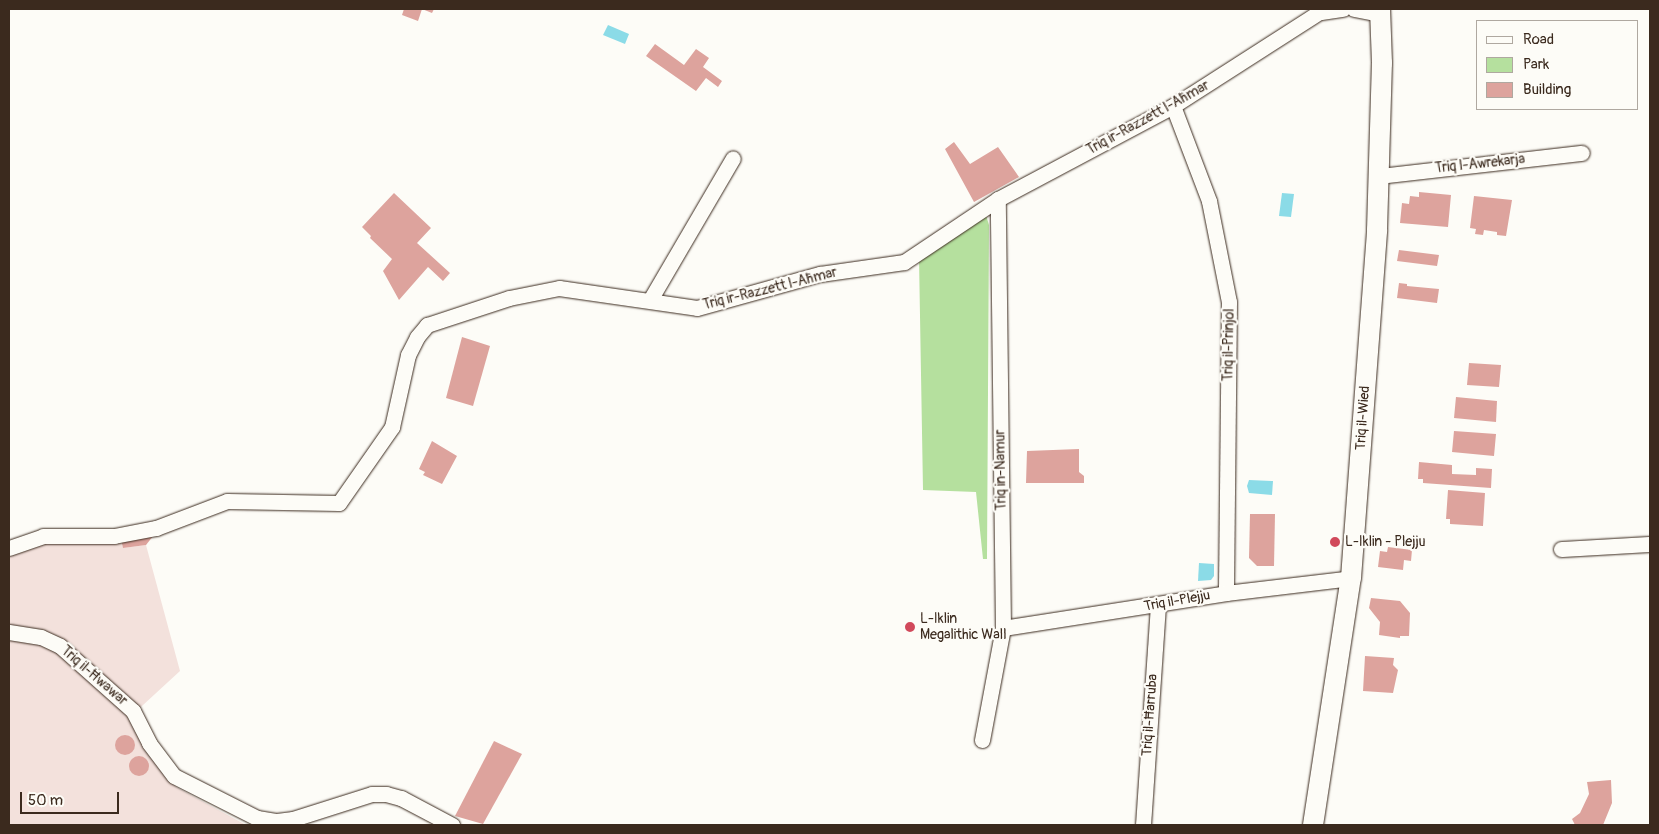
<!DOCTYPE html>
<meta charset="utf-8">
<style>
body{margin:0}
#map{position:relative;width:1659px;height:834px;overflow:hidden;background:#fdfcf7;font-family:Pangolin,sans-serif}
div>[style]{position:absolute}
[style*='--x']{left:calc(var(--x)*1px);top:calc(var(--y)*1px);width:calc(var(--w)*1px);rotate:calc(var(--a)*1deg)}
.built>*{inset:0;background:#f3e1dc}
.green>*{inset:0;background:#b5e09e}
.water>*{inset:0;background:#8bdbe7}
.building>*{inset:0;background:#dda39d}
.round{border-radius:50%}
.roads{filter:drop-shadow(0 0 1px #3b2a1e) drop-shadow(0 0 1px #3b2a1e)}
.street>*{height:15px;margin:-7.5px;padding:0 7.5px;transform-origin:7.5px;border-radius:7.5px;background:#fdfcf7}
.secondary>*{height:20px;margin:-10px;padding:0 10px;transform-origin:10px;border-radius:10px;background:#fdfcf7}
.dots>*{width:14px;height:14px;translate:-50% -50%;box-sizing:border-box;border:2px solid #fdfcf7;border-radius:50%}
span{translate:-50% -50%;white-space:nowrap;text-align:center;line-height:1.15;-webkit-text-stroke:4.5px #fdfcf7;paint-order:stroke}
.street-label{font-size:14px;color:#3b2a1e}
.poi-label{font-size:14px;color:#3b2a1e}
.left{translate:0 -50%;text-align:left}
.frame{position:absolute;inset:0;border:10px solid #3b2a1e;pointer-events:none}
.legend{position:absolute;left:1476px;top:20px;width:162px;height:90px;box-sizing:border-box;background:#fdfcf7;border:1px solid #afa8a0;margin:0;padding:6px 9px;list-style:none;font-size:15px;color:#3b2a1e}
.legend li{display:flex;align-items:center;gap:10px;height:25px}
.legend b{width:25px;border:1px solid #afa8a0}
.scale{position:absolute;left:20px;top:792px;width:99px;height:22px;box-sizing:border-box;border:2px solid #3b2a1e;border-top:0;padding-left:6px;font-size:15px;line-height:18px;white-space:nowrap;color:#3b2a1e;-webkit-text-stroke:4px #fdfcf7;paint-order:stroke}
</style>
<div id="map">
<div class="built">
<i style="clip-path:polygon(42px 539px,121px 539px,123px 548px,146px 545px,180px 671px,130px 717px,176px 787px,246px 825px,9px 825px,9px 554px)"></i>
</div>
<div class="green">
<i style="clip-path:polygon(985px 212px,989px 225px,987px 559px,983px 559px,976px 492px,923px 490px,919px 258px)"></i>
</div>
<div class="water">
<i style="clip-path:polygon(608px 25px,629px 34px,625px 44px,603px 35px)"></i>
<i style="clip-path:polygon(1282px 193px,1294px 194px,1291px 217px,1279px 216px)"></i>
<i style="clip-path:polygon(1249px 480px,1273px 481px,1272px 495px,1249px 493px,1247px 486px)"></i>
<i style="clip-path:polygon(1199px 563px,1214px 564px,1214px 576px,1211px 580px,1198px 581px)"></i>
</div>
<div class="building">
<i style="clip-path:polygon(404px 9px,434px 9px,432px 13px,422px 9px,418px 21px,402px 15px)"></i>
<i style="clip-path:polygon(655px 44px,684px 65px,696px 49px,709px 58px,703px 67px,722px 81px,718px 87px,706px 78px,696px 91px,646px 56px)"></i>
<i style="clip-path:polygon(954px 142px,970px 164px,998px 147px,1019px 177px,974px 202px,945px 149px)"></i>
<i style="clip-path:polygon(1419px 192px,1451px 195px,1448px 227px,1400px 223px,1402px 203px,1409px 204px,1410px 196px,1419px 197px)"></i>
<i style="clip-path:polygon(394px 193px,431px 228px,417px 243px,450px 273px,443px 281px,428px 267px,399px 300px,383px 271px,392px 259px,370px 238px,371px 236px,362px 227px)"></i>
<i style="clip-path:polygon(1474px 196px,1512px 200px,1506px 236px,1497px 235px,1497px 232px,1484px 230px,1483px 235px,1475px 234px,1476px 229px,1470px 228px)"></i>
<i style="clip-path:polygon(1399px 250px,1439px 255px,1437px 266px,1397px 261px)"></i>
<i style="clip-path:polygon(1399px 283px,1407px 284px,1407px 286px,1439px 289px,1437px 303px,1397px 298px)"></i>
<i style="clip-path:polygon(462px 337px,490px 346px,473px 406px,446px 398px)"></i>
<i style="clip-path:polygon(1469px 363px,1501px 365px,1499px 387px,1467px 385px)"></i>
<i style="clip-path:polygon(1456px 397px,1497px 401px,1496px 422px,1454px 418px)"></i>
<i style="clip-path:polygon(1454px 431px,1496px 434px,1494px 456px,1452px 452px)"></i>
<i style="clip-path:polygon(432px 441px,457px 456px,442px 484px,423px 475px,425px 472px,419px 469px)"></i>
<i style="clip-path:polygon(1079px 449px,1079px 472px,1084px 476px,1084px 483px,1026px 483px,1027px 451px)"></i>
<i style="clip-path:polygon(1419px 462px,1452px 465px,1452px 474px,1476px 475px,1476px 468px,1492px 469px,1491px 488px,1423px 483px,1423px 479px,1418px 479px)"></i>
<i style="clip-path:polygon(1448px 490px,1485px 493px,1483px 526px,1450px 524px,1450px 519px,1446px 519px)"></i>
<i style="clip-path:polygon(1250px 514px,1275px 514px,1274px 566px,1257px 566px,1249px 558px)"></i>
<i style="clip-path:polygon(157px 531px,146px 545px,123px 548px,121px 539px)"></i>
<i style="clip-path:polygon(1388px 547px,1412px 550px,1411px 561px,1404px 560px,1403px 570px,1378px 567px,1380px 551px,1387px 552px)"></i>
<i style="clip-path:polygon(1371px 598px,1400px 601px,1410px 613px,1409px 636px,1400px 636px,1400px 638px,1379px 635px,1380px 622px,1369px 608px)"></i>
<i style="clip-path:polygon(1365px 656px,1394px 658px,1393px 665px,1398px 670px,1393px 693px,1363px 691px)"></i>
<i class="round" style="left:115px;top:735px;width:20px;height:20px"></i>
<i style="clip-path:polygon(494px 741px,522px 754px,483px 824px,455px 816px)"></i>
<i class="round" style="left:129px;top:756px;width:20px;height:20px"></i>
<i style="clip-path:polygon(1611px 780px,1612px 803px,1603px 825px,1575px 825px,1572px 819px,1580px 813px,1589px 794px,1587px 782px)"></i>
</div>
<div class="roads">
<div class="street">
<i style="--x:1354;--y:9;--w:26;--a:11"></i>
<i style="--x:1321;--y:12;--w:22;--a:-8"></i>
<i style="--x:1173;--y:106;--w:102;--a:69.2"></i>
<i style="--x:1209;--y:201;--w:103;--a:78.8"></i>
<i style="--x:1229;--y:302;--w:291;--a:90.6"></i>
<i style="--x:1379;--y:176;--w:204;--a:-6.5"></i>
<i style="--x:650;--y:300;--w:164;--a:-59.7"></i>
<i style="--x:9;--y:548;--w:36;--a:-19"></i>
<i style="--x:43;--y:536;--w:71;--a:0"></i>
<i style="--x:114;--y:536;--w:43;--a:-10.8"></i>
<i style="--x:156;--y:528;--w:76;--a:-20.8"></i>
<i style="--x:227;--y:501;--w:112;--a:1"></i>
<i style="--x:339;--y:503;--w:93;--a:-55.1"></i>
<i style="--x:392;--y:427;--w:74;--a:-77.5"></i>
<i style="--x:408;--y:355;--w:20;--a:-63"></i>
<i style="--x:417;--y:337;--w:16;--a:-50"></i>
<i style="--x:427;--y:325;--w:86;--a:-18.2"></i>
<i style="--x:509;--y:298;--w:51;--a:-11.3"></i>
<i style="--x:559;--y:288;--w:139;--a:8.2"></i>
<i style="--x:697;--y:308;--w:128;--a:-15.5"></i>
<i style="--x:820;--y:274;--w:85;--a:-8.1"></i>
<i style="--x:904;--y:262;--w:113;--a:-33.8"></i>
<i style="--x:998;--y:199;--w:198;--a:-28"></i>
<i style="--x:1173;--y:106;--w:179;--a:-32.7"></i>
<i style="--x:1561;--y:549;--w:89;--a:-3.2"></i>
<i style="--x:1003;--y:628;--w:226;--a:-8.9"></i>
<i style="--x:1226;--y:593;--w:126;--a:-6.8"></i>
<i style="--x:9;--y:632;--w:32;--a:9"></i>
<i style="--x:41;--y:637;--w:21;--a:25"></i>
<i style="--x:60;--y:646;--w:98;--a:41.7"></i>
<i style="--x:133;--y:711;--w:36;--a:63"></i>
<i style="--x:149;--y:743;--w:41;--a:52.9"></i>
<i style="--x:174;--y:776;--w:93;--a:26.8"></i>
<i style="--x:257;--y:818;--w:20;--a:9"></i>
<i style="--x:277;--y:821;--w:16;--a:-7"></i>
<i style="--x:293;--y:819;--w:83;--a:-17.6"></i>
<i style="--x:372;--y:794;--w:14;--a:0"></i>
<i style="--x:386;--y:794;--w:16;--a:15"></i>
<i style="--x:401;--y:798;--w:58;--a:27.9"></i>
<i style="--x:982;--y:740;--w:114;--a:-79.4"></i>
<i style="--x:1003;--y:628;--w:429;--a:-90.7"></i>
<i style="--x:1143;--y:825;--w:221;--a:-86.1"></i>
</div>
<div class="secondary">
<i style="--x:1313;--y:825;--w:250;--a:-81.3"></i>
<i style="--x:1351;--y:578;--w:349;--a:-85.7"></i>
<i style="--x:1377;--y:230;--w:167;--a:-88.3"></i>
<i style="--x:1382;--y:63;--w:54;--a:-92.1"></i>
</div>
</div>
<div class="dots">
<i style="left:1335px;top:542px;background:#d1495b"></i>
<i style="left:910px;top:627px;background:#d1495b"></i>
</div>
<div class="street-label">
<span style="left:1148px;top:118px;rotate:-29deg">Triq ir-Razzett l-Aħmar</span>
<span style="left:1480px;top:164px;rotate:-6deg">Triq l-Awrekarja</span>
<span style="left:770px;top:289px;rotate:-14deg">Triq ir-Razzett l-Aħmar</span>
<span style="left:1229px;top:345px;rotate:-89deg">Triq il-Prinjol</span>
<span style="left:1363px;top:418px;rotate:-86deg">Triq il-Wied</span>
<span style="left:1001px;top:470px;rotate:-91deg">Triq in-Namur</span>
<span style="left:1177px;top:601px;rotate:-10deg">Triq il-Plejju</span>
<span style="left:94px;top:676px;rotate:41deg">Triq il-Ħwawar</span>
<span style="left:1150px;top:715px;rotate:-86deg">Triq il-Ħarruba</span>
</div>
<div class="poi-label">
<span class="left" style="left:1345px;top:542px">L-Iklin - Plejju</span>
<span class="left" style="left:920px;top:627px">L-Iklin<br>Megalithic Wall</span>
</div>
<div class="frame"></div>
<ul class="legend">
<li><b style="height:6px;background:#fdfcf7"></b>Road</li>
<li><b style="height:14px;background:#b5e09e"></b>Park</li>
<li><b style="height:14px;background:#dda39d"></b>Building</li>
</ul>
<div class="scale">50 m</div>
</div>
